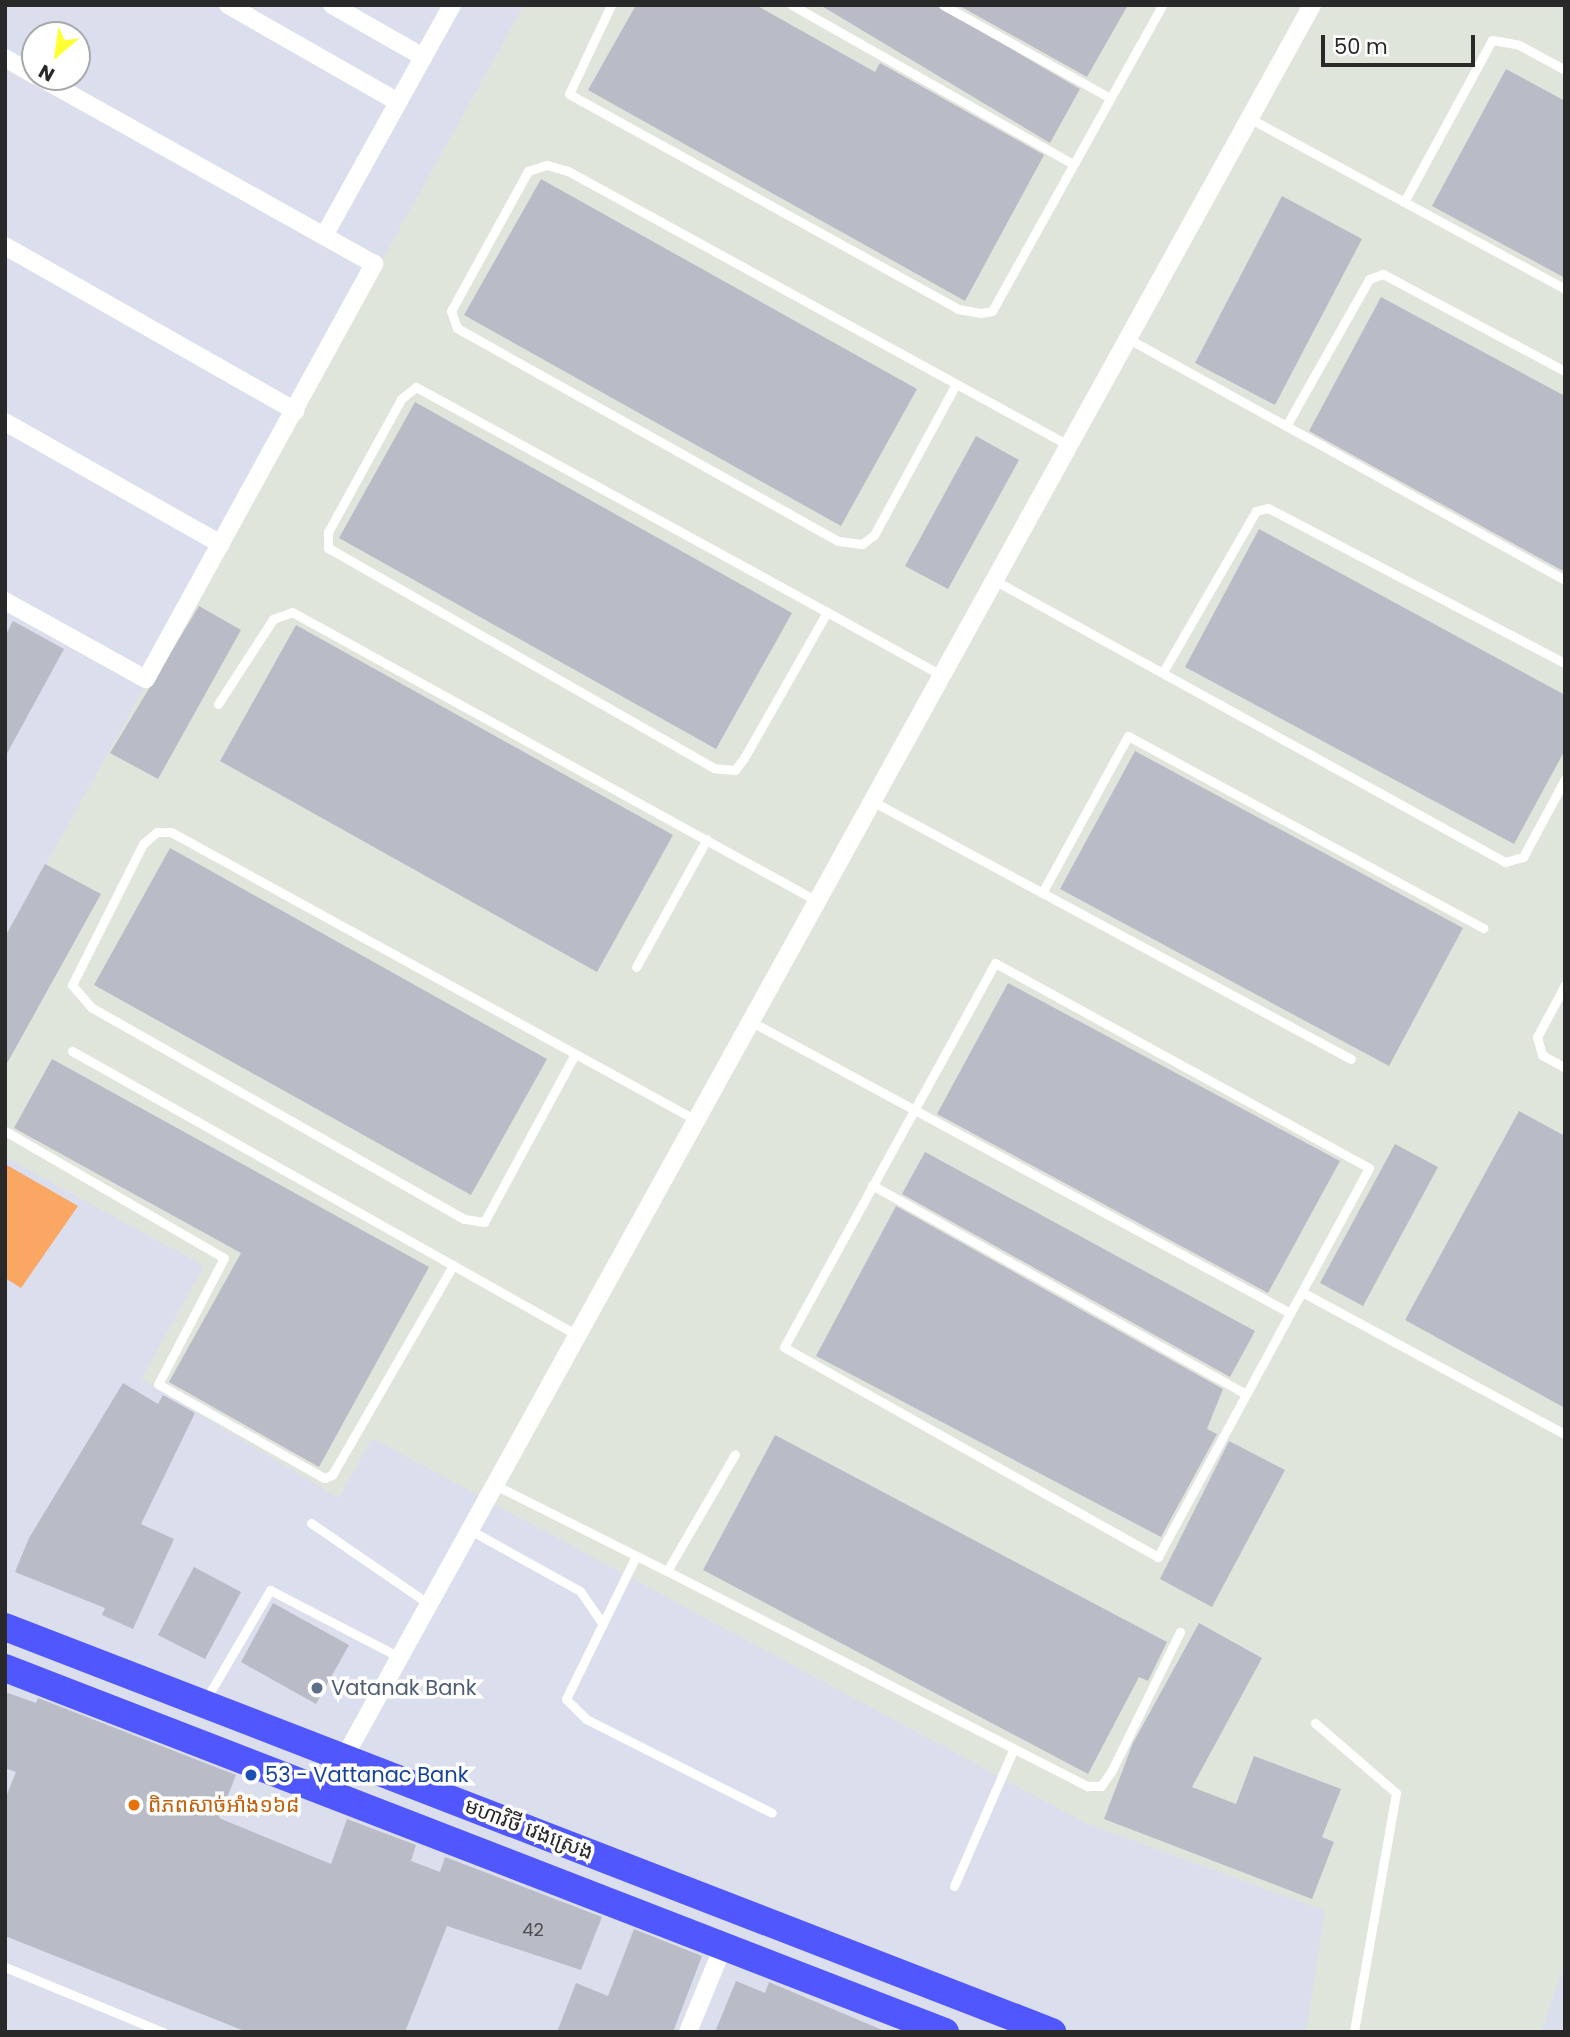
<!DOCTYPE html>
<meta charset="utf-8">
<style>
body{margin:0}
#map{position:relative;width:1570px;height:2037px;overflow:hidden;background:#dadeed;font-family:Poppins,"Noto Sans Khmer",sans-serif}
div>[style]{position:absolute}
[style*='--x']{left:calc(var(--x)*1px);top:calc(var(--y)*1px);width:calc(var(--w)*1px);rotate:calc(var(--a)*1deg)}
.industrial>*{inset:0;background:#e0e5db}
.water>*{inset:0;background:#f9a763}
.building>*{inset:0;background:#b9bcc7}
.lane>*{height:9px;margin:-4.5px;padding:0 4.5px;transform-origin:4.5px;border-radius:4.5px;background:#fff}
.street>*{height:18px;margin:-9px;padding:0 9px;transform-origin:9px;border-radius:9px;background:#fff}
.primary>*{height:28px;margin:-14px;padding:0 14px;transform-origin:14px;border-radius:14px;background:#4f57fd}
.dots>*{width:19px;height:19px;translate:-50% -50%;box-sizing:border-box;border:4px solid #fff;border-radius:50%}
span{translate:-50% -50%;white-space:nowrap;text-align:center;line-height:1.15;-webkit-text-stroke:7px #fff;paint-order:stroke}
.number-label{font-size:18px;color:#4d4e50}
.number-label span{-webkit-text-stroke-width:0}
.service-label{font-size:21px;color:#4e5e75}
.left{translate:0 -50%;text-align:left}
.transit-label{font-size:21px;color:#164399}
.food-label{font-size:21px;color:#c56008}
.street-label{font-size:21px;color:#292929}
.frame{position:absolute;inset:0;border:7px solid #292929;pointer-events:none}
.north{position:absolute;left:21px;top:21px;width:70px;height:70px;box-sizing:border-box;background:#fff;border:2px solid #a9a9a9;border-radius:50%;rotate:209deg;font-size:19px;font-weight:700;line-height:28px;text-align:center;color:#292929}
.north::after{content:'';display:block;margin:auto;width:24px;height:32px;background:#ffff35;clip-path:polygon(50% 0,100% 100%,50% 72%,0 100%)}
.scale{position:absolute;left:1321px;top:35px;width:154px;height:32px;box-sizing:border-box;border:4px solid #292929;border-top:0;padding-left:9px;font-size:21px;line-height:24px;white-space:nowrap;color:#292929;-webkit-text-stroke:5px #fff;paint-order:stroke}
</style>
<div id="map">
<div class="industrial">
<i style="clip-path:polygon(524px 5px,1565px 5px,1565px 1962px,1541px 2032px,1306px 2032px,1325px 1911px,1085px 1823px,372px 1438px,339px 1498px,141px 1379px,204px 1266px,5px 1157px,5px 938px)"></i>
</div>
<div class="water">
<i style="clip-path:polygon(5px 1164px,78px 1206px,21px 1288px,5px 1278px)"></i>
</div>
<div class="building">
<i style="clip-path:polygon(636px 5px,756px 5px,875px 72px,880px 63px,1044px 155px,965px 301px,588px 90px)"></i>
<i style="clip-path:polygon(820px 5px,936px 5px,1080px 89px,1050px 143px)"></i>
<i style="clip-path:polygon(958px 5px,1128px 5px,1087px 77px)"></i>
<i style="clip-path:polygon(1506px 69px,1565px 101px,1565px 278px,1432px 206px)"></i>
<i style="clip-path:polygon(541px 179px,917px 389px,841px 526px,464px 315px)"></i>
<i style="clip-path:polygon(1282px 196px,1362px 239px,1275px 405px,1195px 363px)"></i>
<i style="clip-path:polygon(1381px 297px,1565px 396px,1565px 572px,1309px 431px)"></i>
<i style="clip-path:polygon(415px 402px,792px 613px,716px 749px,339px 538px)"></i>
<i style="clip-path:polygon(976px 436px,1019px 460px,948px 589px,905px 566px)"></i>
<i style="clip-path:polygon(1259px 529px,1565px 695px,1565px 750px,1514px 844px,1185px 667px)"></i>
<i style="clip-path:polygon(199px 606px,241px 630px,158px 779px,110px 753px)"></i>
<i style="clip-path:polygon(13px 621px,64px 649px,5px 757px,5px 636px)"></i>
<i style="clip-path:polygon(296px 625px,673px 835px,597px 972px,220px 761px)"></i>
<i style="clip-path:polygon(1135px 751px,1463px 928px,1389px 1066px,1060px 889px)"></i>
<i style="clip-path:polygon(170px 848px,547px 1059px,471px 1195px,94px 985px)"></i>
<i style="clip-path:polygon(45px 864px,101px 894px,5px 1067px,5px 937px)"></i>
<i style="clip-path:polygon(1008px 983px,1340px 1161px,1268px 1293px,937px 1114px)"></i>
<i style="clip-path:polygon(52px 1059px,429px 1267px,319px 1467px,169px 1382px,241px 1253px,14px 1128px)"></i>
<i style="clip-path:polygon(1519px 1111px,1565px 1136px,1565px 1408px,1405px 1320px)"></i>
<i style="clip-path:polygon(1395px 1144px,1438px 1167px,1363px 1306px,1320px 1283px)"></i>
<i style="clip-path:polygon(925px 1152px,1255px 1331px,1230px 1377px,902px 1194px)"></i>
<i style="clip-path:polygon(896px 1206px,1223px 1389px,1207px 1429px,1217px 1434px,1161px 1537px,816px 1356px)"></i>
<i style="clip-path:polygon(123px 1383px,158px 1404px,163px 1395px,195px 1413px,141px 1524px,174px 1539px,133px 1629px,102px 1615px,105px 1608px,15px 1572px,29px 1538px)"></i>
<i style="clip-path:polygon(775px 1435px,1167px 1642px,1148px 1681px,1139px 1677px,1088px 1774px,703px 1570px)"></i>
<i style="clip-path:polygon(1229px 1441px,1285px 1470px,1212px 1607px,1160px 1579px)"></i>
<i style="clip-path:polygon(194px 1567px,241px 1592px,205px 1659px,158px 1635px)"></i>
<i style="clip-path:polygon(273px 1603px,349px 1645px,316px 1704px,241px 1662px)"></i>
<i style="clip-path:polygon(1199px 1623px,1262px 1658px,1192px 1787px,1236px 1804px,1254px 1756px,1341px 1789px,1322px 1837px,1334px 1842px,1312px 1899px,1104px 1819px,1133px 1743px)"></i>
<i style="clip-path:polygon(5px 1692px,36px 1703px,38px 1698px,236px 1775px,219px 1818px,331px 1864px,347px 1819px,416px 1845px,411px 1861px,440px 1872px,445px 1857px,602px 1917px,581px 1970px,447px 1926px,405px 2032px,247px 2032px,5px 1936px,5px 1799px,16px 1772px,5px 1768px)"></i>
<i style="clip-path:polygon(634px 1929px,702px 1956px,673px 2032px,557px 2032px,576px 1983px,608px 1996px)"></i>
<i style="clip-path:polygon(736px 1981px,765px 1993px,769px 1982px,887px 2032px,715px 2032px)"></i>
</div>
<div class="lane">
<i style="--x:611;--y:5;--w:98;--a:115.3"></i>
<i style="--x:569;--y:94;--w:444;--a:28.9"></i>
<i style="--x:958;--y:309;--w:22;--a:10"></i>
<i style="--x:980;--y:313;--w:12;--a:-9"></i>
<i style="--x:992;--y:311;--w:350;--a:-60.9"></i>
<i style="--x:792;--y:5;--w:323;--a:29.5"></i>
<i style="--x:943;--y:5;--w:191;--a:29.1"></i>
<i style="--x:1249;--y:118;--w:359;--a:28.4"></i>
<i style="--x:1404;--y:202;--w:184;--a:-61.5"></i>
<i style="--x:1492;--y:40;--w:27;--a:10"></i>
<i style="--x:1519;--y:45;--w:52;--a:28.5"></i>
<i style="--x:1127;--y:338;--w:500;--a:28.92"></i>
<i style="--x:956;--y:384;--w:172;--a:118.5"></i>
<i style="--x:874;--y:535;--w:15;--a:143"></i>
<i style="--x:862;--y:544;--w:24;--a:-173"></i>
<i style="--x:838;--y:541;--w:436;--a:-150.8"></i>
<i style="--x:457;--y:328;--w:18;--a:-109"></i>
<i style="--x:451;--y:311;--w:160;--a:-61.2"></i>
<i style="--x:528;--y:171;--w:20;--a:-18"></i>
<i style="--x:547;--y:165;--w:22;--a:16"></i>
<i style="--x:568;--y:171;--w:570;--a:28.72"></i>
<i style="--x:1286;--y:426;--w:169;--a:-60.5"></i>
<i style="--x:1369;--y:279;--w:15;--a:-20"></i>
<i style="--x:1383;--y:274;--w:206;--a:28.1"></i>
<i style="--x:994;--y:580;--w:584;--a:28.89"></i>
<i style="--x:1505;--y:862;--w:19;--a:-16"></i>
<i style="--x:1523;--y:857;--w:89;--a:-61.7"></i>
<i style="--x:827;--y:612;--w:168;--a:119.6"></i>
<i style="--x:744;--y:758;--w:15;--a:127"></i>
<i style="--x:735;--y:770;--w:21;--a:-175"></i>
<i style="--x:714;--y:768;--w:444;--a:-150.3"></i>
<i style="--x:328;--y:548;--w:16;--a:-90"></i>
<i style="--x:328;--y:532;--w:152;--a:-61.2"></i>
<i style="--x:401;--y:399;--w:19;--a:-39"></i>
<i style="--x:416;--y:387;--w:469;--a:28.7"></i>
<i style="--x:827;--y:612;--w:130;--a:28.9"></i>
<i style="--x:1163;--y:672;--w:186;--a:-60"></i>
<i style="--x:1256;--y:511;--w:12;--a:-14"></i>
<i style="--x:1268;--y:508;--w:335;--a:27.6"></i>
<i style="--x:218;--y:704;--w:101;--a:-57.1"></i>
<i style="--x:273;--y:619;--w:20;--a:-20"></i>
<i style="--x:292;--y:612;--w:599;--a:28.83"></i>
<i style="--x:872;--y:801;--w:544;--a:28.31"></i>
<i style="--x:1042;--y:893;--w:179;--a:-61.3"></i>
<i style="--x:1128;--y:736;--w:404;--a:28.4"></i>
<i style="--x:995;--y:963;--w:426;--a:28.7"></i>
<i style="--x:1369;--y:1168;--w:443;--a:118.5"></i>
<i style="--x:1158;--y:1557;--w:429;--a:-150.7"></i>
<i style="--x:784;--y:1347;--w:438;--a:-61.2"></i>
<i style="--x:636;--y:967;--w:146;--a:-61"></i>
<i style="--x:1565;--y:985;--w:59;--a:118.3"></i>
<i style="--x:1537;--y:1037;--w:19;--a:74"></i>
<i style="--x:1542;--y:1055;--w:26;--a:29"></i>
<i style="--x:750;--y:1021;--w:614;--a:28.4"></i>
<i style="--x:72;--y:1051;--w:579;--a:29.35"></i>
<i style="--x:575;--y:1054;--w:191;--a:118.4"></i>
<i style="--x:484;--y:1222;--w:20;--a:-171"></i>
<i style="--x:464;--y:1219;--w:428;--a:-150.4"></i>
<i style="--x:92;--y:1008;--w:30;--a:-131"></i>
<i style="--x:72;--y:985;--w:158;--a:-63.3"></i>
<i style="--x:143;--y:844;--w:18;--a:-41"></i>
<i style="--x:157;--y:832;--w:14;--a:0"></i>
<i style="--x:171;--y:832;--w:599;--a:28.75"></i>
<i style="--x:5;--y:1131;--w:253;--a:30.1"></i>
<i style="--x:224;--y:1258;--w:142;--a:117.6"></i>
<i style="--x:158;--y:1384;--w:191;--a:29.5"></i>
<i style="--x:324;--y:1478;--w:9;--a:-21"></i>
<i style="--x:332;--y:1475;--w:242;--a:-60"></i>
<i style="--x:872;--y:1185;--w:428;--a:29.2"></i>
<i style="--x:1302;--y:1292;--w:299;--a:28.4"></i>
<i style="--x:495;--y:1485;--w:192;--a:26.6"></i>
<i style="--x:667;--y:1571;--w:135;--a:-59.8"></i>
<i style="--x:311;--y:1523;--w:143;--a:34.5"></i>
<i style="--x:470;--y:1530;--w:126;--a:29"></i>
<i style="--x:580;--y:1591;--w:40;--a:55.1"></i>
<i style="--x:636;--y:1556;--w:159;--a:116.1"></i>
<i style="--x:566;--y:1699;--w:28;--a:45"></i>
<i style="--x:586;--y:1719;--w:208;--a:26.8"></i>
<i style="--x:667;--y:1571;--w:473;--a:27.1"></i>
<i style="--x:1088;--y:1786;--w:13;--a:0"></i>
<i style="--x:1101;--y:1786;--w:19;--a:-55"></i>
<i style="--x:1112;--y:1770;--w:154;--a:-63.8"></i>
<i style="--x:205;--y:1701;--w:129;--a:-59.6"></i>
<i style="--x:270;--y:1590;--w:145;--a:27.4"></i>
<i style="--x:1315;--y:1723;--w:107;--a:40.8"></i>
<i style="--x:1396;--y:1793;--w:243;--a:100"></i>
<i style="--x:954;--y:1886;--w:150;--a:-66.5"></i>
<i style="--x:5;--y:1967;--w:171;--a:22.4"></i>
</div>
<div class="street">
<i style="--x:228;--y:5;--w:196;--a:29.7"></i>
<i style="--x:332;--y:5;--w:105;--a:29.7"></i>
<i style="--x:5;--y:58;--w:34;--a:30"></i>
<i style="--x:324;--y:236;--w:264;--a:-61"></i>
<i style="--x:5;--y:246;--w:334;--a:29.6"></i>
<i style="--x:5;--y:422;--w:248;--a:29.5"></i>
<i style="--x:5;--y:601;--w:161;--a:29"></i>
<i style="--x:146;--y:679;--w:474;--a:-61.2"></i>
<i style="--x:374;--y:264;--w:384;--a:-150.8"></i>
<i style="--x:331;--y:1794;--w:38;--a:-70"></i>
<i style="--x:344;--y:1758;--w:2003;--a:-61.09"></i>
<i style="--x:688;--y:2032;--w:92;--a:-67.6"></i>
</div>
<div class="primary">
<i style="--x:5;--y:1627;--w:1123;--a:21.15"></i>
<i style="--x:5;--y:1668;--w:1008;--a:21.17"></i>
</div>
<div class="dots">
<i style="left:317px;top:1688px;background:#5c6f8a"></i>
<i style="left:251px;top:1775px;background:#1a4fb4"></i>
<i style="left:134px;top:1805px;background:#e8710a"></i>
</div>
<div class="number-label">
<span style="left:533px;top:1930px">42</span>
</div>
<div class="service-label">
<span class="left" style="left:331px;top:1688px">Vatanak Bank</span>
</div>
<div class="transit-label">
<span class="left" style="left:265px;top:1775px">53 - Vattanac Bank</span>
</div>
<div class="food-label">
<span class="left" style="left:148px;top:1805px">ពិភពសាច់អាំង១៦៨</span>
</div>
<div class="street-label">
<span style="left:529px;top:1829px;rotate:21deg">មហាវិថី វេងស្រេង</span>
</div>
<div class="frame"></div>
<div class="north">N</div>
<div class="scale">50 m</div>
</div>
